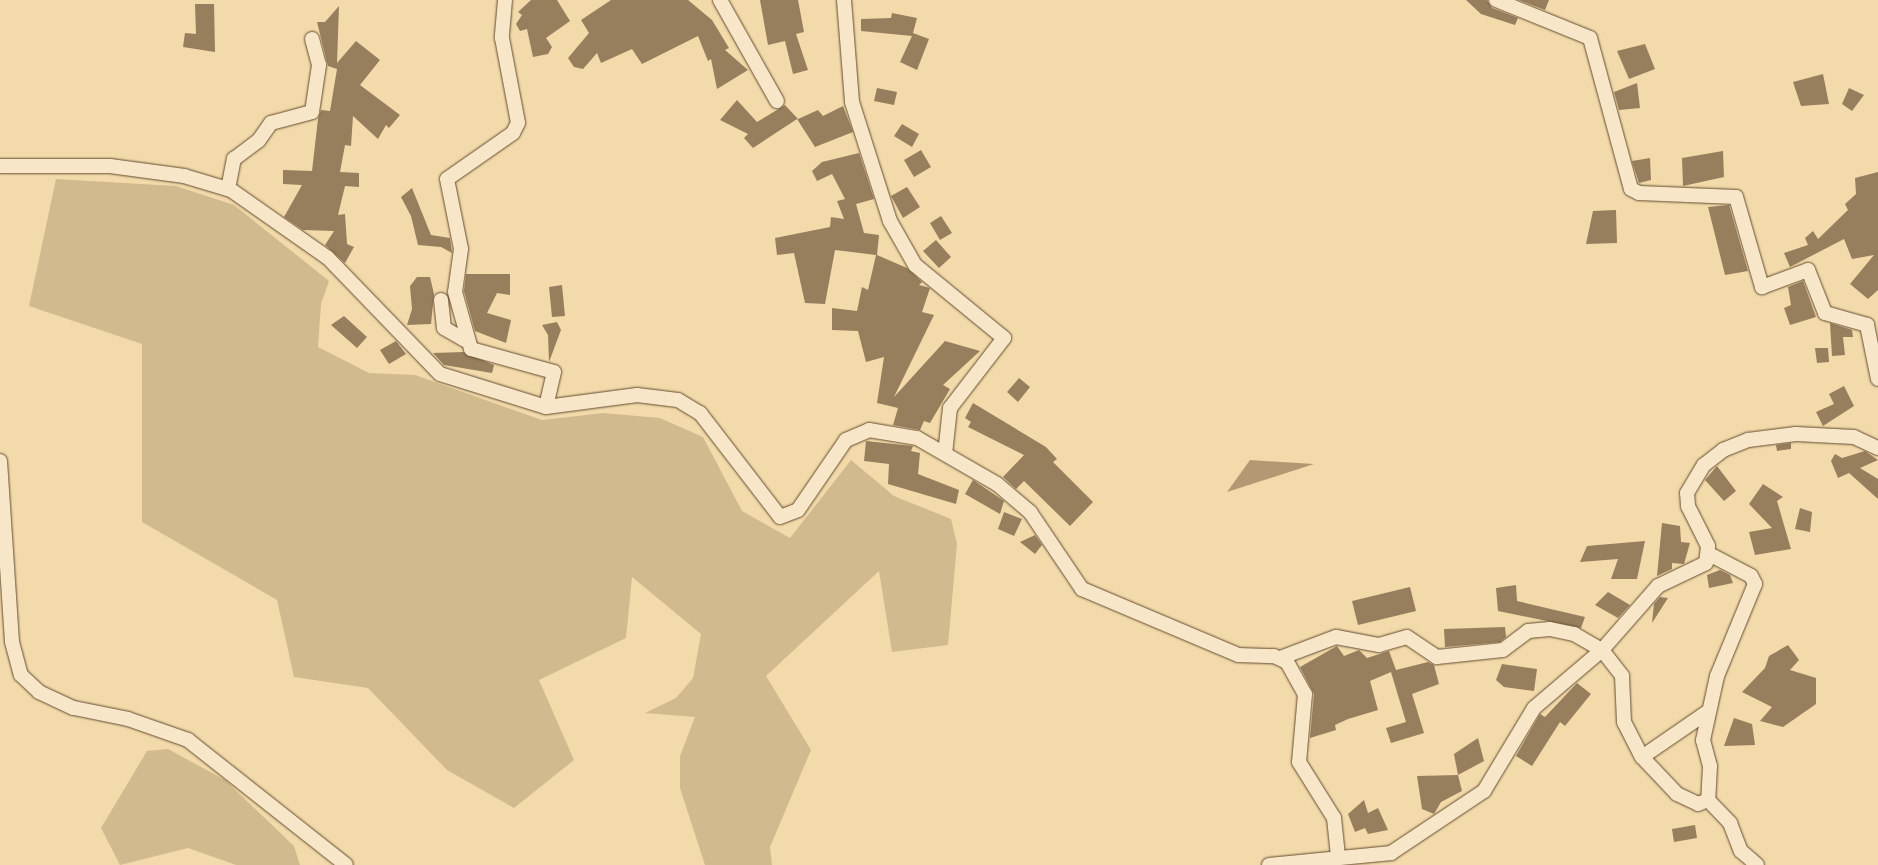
<!DOCTYPE html>
<style>
body{margin:0}
#map{position:relative;width:1878px;height:865px;overflow:hidden;background:#f3daaa;font-family:"Sorts Mill Goudy",serif}
div>[style]{position:absolute}
[style*='--x']{left:calc(var(--x)*1px);top:calc(var(--y)*1px);width:calc(var(--w)*1px);rotate:calc(var(--a)*1deg)}
.green>*{inset:0;background:#d2ba8f}
.water>*{inset:0;background:#b29973}
.building>*{inset:0;background:#977e5d}
.roads{filter:drop-shadow(0 0 1px #634b31) drop-shadow(0 0 1px #634b31)}
.street>*{height:14px;margin:-7px;padding:0 7px;transform-origin:7px;border-radius:7px;background:#f7e7c8}
span{translate:-50% -50%;white-space:nowrap;text-align:center;line-height:1.15;-webkit-text-stroke:5px #f7e7c8;paint-order:stroke}
</style>
<div id="map">
<div class="green">
<i style="clip-path:polygon(56px 179px,176px 186px,234px 205px,329px 281px,321px 304px,318px 347px,369px 373px,415px 375px,542px 420px,603px 413px,660px 418px,703px 437px,742px 511px,790px 538px,851px 460px,894px 496px,951px 519px,957px 544px,948px 645px,892px 652px,879px 571px,766px 676px,811px 750px,770px 847px,772px 865px,705px 865px,680px 788px,680px 756px,695px 717px,645px 713px,676px 698px,693px 678px,701px 634px,632px 577px,626px 638px,539px 680px,574px 760px,514px 808px,447px 770px,368px 688px,294px 677px,277px 600px,142px 522px,142px 344px,29px 306px)"></i>
<i style="clip-path:polygon(168px 749px,225px 780px,294px 846px,300px 865px,236px 865px,188px 848px,120px 865px,101px 828px,147px 751px)"></i>
</div>
<div class="water">
<i style="clip-path:polygon(1250px 460px,1314px 464px,1227px 492px)"></i>
</div>
<div class="building">
<i style="clip-path:polygon(531px 0,557px 0,570px 21px,546px 38px,552px 47px,548px 54px,533px 57px,527px 29px,520px 31px,516px 24px,522px 15px,518px 12px)"></i>
<i style="clip-path:polygon(611px 0,688px 0,712px 20px,729px 48px,725px 50px,748px 70px,717px 89px,711px 59px,708px 61px,698px 36px,642px 64px,632px 49px,601px 63px,597px 53px,583px 69px,574px 67px,568px 58px,589px 33px,581px 20px)"></i>
<i style="clip-path:polygon(760px 0,798px 0,804px 32px,796px 34px,808px 70px,793px 74px,785px 41px,768px 45px)"></i>
<i style="clip-path:polygon(1466px 0,1487px 0,1492px 8px,1518px 18px,1515px 25px,1481px 14px)"></i>
<i style="clip-path:polygon(1519px 0,1549px 0,1545px 10px)"></i>
<i style="clip-path:polygon(195px 4px,214px 4px,215px 52px,183px 47px,185px 33px,196px 34px)"></i>
<i style="clip-path:polygon(339px 6px,337px 63px,356px 41px,380px 60px,360px 85px,400px 115px,389px 128px,386px 125px,378px 139px,353px 116px,351px 146px,345px 145px,340px 172px,359px 173px,359px 187px,345px 186px,338px 215px,345px 214px,347px 244px,354px 247px,345px 263px,325px 245px,334px 231px,303px 230px,284px 217px,302px 185px,283px 184px,283px 170px,312px 171px,318px 119px,321px 110px,330px 111px,337px 69px,328px 66px,317px 22px,325px 22px)"></i>
<i style="clip-path:polygon(892px 13px,917px 18px,913px 33px,929px 39px,917px 70px,900px 62px,912px 36px,861px 31px,861px 19px,891px 18px)"></i>
<i style="clip-path:polygon(1645px 44px,1655px 69px,1629px 79px,1617px 51px)"></i>
<i style="clip-path:polygon(1823px 74px,1829px 104px,1801px 106px,1793px 82px)"></i>
<i style="clip-path:polygon(1637px 83px,1640px 108px,1619px 110px,1614px 92px)"></i>
<i style="clip-path:polygon(877px 88px,897px 92px,894px 105px,874px 101px)"></i>
<i style="clip-path:polygon(1849px 88px,1864px 95px,1852px 111px,1842px 104px)"></i>
<i style="clip-path:polygon(737px 100px,757px 122px,785px 105px,798px 119px,818px 110px,823px 116px,843px 106px,853px 132px,815px 147px,797px 119px,753px 148px,744px 138px,748px 134px,720px 120px)"></i>
<i style="clip-path:polygon(902px 124px,919px 134px,912px 147px,894px 136px)"></i>
<i style="clip-path:polygon(921px 150px,931px 167px,914px 177px,904px 160px)"></i>
<i style="clip-path:polygon(1723px 151px,1724px 177px,1683px 186px,1682px 158px)"></i>
<i style="clip-path:polygon(859px 153px,874px 199px,856px 204px,864px 233px,879px 235px,877px 255px,907px 268px,922px 282px,919px 285px,930px 288px,922px 312px,934px 315px,894px 397px,945px 341px,980px 351px,943px 385px,950px 389px,930px 423px,924px 421px,920px 430px,893px 425px,898px 408px,877px 403px,884px 357px,866px 362px,858px 331px,832px 330px,832px 308px,857px 311px,862px 287px,868px 290px,876px 255px,835px 250px,825px 304px,805px 303px,794px 253px,777px 255px,775px 238px,830px 227px,831px 217px,844px 219px,837px 201px,845px 199px,832px 174px,817px 181px,812px 171px,822px 162px)"></i>
<i style="clip-path:polygon(1650px 158px,1651px 180px,1639px 183px,1632px 161px)"></i>
<i style="clip-path:polygon(1878px 172px,1878px 290px,1868px 299px,1850px 284px,1874px 255px,1852px 259px,1844px 239px,1790px 267px,1784px 253px,1808px 245px,1805px 238px,1813px 231px,1818px 239px,1848px 210px,1845px 204px,1856px 194px,1855px 178px)"></i>
<i style="clip-path:polygon(907px 187px,920px 207px,903px 218px,891px 196px)"></i>
<i style="clip-path:polygon(412px 188px,431px 235px,450px 238px,452px 253px,441px 247px,418px 245px,411px 216px,401px 197px)"></i>
<i style="clip-path:polygon(1729px 205px,1748px 271px,1725px 275px,1708px 207px)"></i>
<i style="clip-path:polygon(1616px 210px,1617px 243px,1586px 244px,1593px 211px)"></i>
<i style="clip-path:polygon(941px 216px,952px 233px,940px 240px,930px 223px)"></i>
<i style="clip-path:polygon(936px 240px,951px 257px,939px 268px,923px 251px)"></i>
<i style="clip-path:polygon(466px 274px,510px 274px,510px 295px,497px 293px,487px 313px,511px 320px,506px 343px,475px 331px,464px 291px)"></i>
<i style="clip-path:polygon(417px 277px,430px 277px,434px 294px,431px 324px,407px 325px,412px 309px,410px 286px)"></i>
<i style="clip-path:polygon(1803px 281px,1816px 317px,1790px 325px,1784px 308px,1791px 305px,1788px 287px)"></i>
<i style="clip-path:polygon(562px 285px,565px 316px,552px 317px,549px 287px)"></i>
<i style="clip-path:polygon(344px 316px,367px 337px,357px 348px,331px 325px)"></i>
<i style="clip-path:polygon(557px 322px,561px 330px,549px 362px,548px 335px,542px 325px)"></i>
<i style="clip-path:polygon(1830px 323px,1852px 330px,1853px 337px,1843px 337px,1845px 355px,1832px 356px)"></i>
<i style="clip-path:polygon(396px 341px,406px 354px,389px 364px,380px 350px)"></i>
<i style="clip-path:polygon(1815px 348px,1828px 348px,1829px 362px,1817px 363px)"></i>
<i style="clip-path:polygon(463px 352px,494px 365px,492px 373px,444px 365px,433px 353px)"></i>
<i style="clip-path:polygon(1019px 378px,1030px 387px,1018px 402px,1007px 392px)"></i>
<i style="clip-path:polygon(1844px 386px,1854px 406px,1823px 426px,1816px 412px,1834px 404px,1829px 394px)"></i>
<i style="clip-path:polygon(973px 403px,1046px 447px,1057px 459px,1053px 462px,1093px 502px,1070px 526px,1024px 481px,1016px 489px,1003px 477px,1024px 455px,968px 427px,971px 422px,965px 418px)"></i>
<i style="clip-path:polygon(866px 441px,913px 446px,911px 451px,920px 453px,918px 474px,959px 490px,956px 504px,888px 484px,889px 464px,864px 461px)"></i>
<i style="clip-path:polygon(1791px 443px,1791px 449px,1777px 451px,1776px 445px)"></i>
<i style="clip-path:polygon(1865px 451px,1878px 460px,1860px 468px,1878px 479px,1878px 499px,1849px 473px,1838px 478px,1831px 461px,1835px 454px,1842px 458px)"></i>
<i style="clip-path:polygon(1717px 466px,1736px 491px,1724px 501px,1705px 480px)"></i>
<i style="clip-path:polygon(973px 480px,1004px 501px,1000px 514px,965px 494px)"></i>
<i style="clip-path:polygon(1763px 484px,1783px 497px,1777px 501px,1791px 549px,1755px 555px,1749px 532px,1772px 528px,1749px 504px)"></i>
<i style="clip-path:polygon(1800px 508px,1812px 512px,1810px 532px,1795px 529px)"></i>
<i style="clip-path:polygon(1004px 512px,1022px 519px,1014px 536px,998px 529px)"></i>
<i style="clip-path:polygon(1662px 523px,1680px 526px,1681px 542px,1690px 543px,1684px 564px,1672px 563px,1672px 569px,1657px 576px)"></i>
<i style="clip-path:polygon(1035px 535px,1042px 545px,1035px 554px,1020px 542px)"></i>
<i style="clip-path:polygon(1645px 541px,1637px 579px,1611px 579px,1618px 559px,1580px 562px,1587px 546px)"></i>
<i style="clip-path:polygon(1720px 570px,1730px 575px,1733px 583px,1709px 588px,1707px 575px)"></i>
<i style="clip-path:polygon(1516px 585px,1517px 601px,1585px 617px,1581px 628px,1498px 611px,1496px 588px)"></i>
<i style="clip-path:polygon(1410px 587px,1416px 611px,1358px 625px,1352px 601px)"></i>
<i style="clip-path:polygon(1608px 592px,1630px 605px,1618px 618px,1595px 605px)"></i>
<i style="clip-path:polygon(1660px 597px,1668px 598px,1652px 623px,1654px 604px)"></i>
<i style="clip-path:polygon(1505px 627px,1506px 637px,1500px 642px,1445px 647px,1444px 629px)"></i>
<i style="clip-path:polygon(1788px 645px,1799px 660px,1790px 670px,1816px 678px,1816px 704px,1783px 727px,1760px 721px,1772px 707px,1742px 692px,1765px 668px,1769px 656px)"></i>
<i style="clip-path:polygon(1337px 646px,1344px 656px,1359px 650px,1367px 658px,1389px 651px,1396px 670px,1428px 662px,1434px 665px,1439px 684px,1412px 694px,1424px 733px,1391px 743px,1386px 728px,1406px 722px,1391px 672px,1370px 681px,1378px 710px,1348px 719px,1335px 725px,1336px 730px,1310px 738px,1314px 694px,1300px 667px)"></i>
<i style="clip-path:polygon(1502px 664px,1537px 669px,1534px 691px,1504px 687px,1496px 680px)"></i>
<i style="clip-path:polygon(1577px 683px,1591px 694px,1565px 726px,1560px 722px,1532px 766px,1516px 756px,1540px 714px,1545px 717px)"></i>
<i style="clip-path:polygon(1734px 718px,1752px 724px,1755px 745px,1724px 746px)"></i>
<i style="clip-path:polygon(1478px 738px,1484px 761px,1458px 775px,1454px 754px)"></i>
<i style="clip-path:polygon(1458px 775px,1462px 791px,1441px 802px,1434px 814px,1422px 809px,1417px 776px)"></i>
<i style="clip-path:polygon(1364px 800px,1368px 813px,1378px 808px,1388px 830px,1368px 834px,1365px 828px,1355px 832px,1348px 814px)"></i>
<i style="clip-path:polygon(1695px 825px,1697px 838px,1674px 842px,1672px 829px)"></i>
</div>
<div class="roads">
<div class="street">
<i style="--x:505;--y:0;--w:38;--a:95"></i>
<i style="--x:502;--y:38;--w:86;--a:79.3"></i>
<i style="--x:518;--y:123;--w:11;--a:117"></i>
<i style="--x:513;--y:133;--w:80;--a:145.1"></i>
<i style="--x:447;--y:179;--w:71;--a:78.7"></i>
<i style="--x:461;--y:249;--w:43;--a:97.9"></i>
<i style="--x:455;--y:292;--w:59;--a:74.3"></i>
<i style="--x:471;--y:349;--w:86;--a:15.5"></i>
<i style="--x:554;--y:372;--w:36;--a:103"></i>
<i style="--x:720;--y:0;--w:116;--a:60.6"></i>
<i style="--x:844;--y:0;--w:102;--a:85.5"></i>
<i style="--x:852;--y:102;--w:125;--a:72.3"></i>
<i style="--x:890;--y:221;--w:51;--a:60.4"></i>
<i style="--x:915;--y:265;--w:115;--a:39.4"></i>
<i style="--x:1004;--y:338;--w:88;--a:127.6"></i>
<i style="--x:950;--y:408;--w:46;--a:96.2"></i>
<i style="--x:1496;--y:0;--w:101;--a:22"></i>
<i style="--x:1590;--y:38;--w:156;--a:74.8"></i>
<i style="--x:1631;--y:189;--w:9;--a:27"></i>
<i style="--x:1639;--y:193;--w:97;--a:2.4"></i>
<i style="--x:1736;--y:197;--w:94;--a:73.9"></i>
<i style="--x:1762;--y:287;--w:49;--a:-20.3"></i>
<i style="--x:1808;--y:270;--w:46;--a:68.4"></i>
<i style="--x:1825;--y:313;--w:44;--a:15.9"></i>
<i style="--x:1867;--y:325;--w:55;--a:78.5"></i>
<i style="--x:0;--y:166;--w:110;--a:0"></i>
<i style="--x:110;--y:166;--w:75;--a:7.7"></i>
<i style="--x:184;--y:176;--w:49;--a:16.6"></i>
<i style="--x:231;--y:190;--w:118;--a:35"></i>
<i style="--x:328;--y:258;--w:161;--a:46"></i>
<i style="--x:440;--y:374;--w:111;--a:17.3"></i>
<i style="--x:546;--y:407;--w:92;--a:-7.5"></i>
<i style="--x:637;--y:395;--w:41;--a:7"></i>
<i style="--x:678;--y:400;--w:26;--a:31"></i>
<i style="--x:700;--y:413;--w:131;--a:52.4"></i>
<i style="--x:780;--y:517;--w:19;--a:-21"></i>
<i style="--x:798;--y:510;--w:85;--a:-55.6"></i>
<i style="--x:846;--y:440;--w:25;--a:-23"></i>
<i style="--x:869;--y:430;--w:49;--a:9.5"></i>
<i style="--x:917;--y:438;--w:92;--a:29.9"></i>
<i style="--x:997;--y:484;--w:43;--a:40.3"></i>
<i style="--x:1030;--y:512;--w:93;--a:56"></i>
<i style="--x:1082;--y:589;--w:169;--a:22.9"></i>
<i style="--x:1238;--y:655;--w:36;--a:2"></i>
<i style="--x:1274;--y:656;--w:14;--a:25"></i>
<i style="--x:1287;--y:662;--w:37;--a:61"></i>
<i style="--x:1305;--y:694;--w:68;--a:95"></i>
<i style="--x:1299;--y:762;--w:66;--a:58"></i>
<i style="--x:1334;--y:818;--w:37;--a:84"></i>
<i style="--x:228;--y:189;--w:31;--a:-79"></i>
<i style="--x:234;--y:159;--w:31;--a:-37"></i>
<i style="--x:259;--y:140;--w:21;--a:-55"></i>
<i style="--x:271;--y:123;--w:42;--a:-15"></i>
<i style="--x:312;--y:112;--w:48;--a:-81.5"></i>
<i style="--x:319;--y:65;--w:27;--a:-105"></i>
<i style="--x:441;--y:300;--w:28;--a:84"></i>
<i style="--x:444;--y:328;--w:24;--a:30"></i>
<i style="--x:0;--y:461;--w:181;--a:86.2"></i>
<i style="--x:12;--y:642;--w:34;--a:75"></i>
<i style="--x:21;--y:675;--w:25;--a:43"></i>
<i style="--x:39;--y:692;--w:38;--a:25"></i>
<i style="--x:74;--y:708;--w:55;--a:11.5"></i>
<i style="--x:128;--y:719;--w:64;--a:19.3"></i>
<i style="--x:188;--y:740;--w:201;--a:38.3"></i>
<i style="--x:1709;--y:554;--w:47;--a:27.6"></i>
<i style="--x:1751;--y:576;--w:9;--a:63"></i>
<i style="--x:1755;--y:584;--w:100;--a:112.4"></i>
<i style="--x:1717;--y:676;--w:66;--a:102.3"></i>
<i style="--x:1703;--y:740;--w:27;--a:75"></i>
<i style="--x:1710;--y:766;--w:34;--a:93"></i>
<i style="--x:1708;--y:800;--w:32;--a:46"></i>
<i style="--x:1730;--y:823;--w:30;--a:69"></i>
<i style="--x:1741;--y:851;--w:21;--a:41"></i>
<i style="--x:1280;--y:658;--w:60;--a:-20.6"></i>
<i style="--x:1336;--y:637;--w:44;--a:10.5"></i>
<i style="--x:1379;--y:645;--w:29;--a:-16"></i>
<i style="--x:1407;--y:637;--w:36;--a:34"></i>
<i style="--x:1437;--y:657;--w:66;--a:-6.1"></i>
<i style="--x:1503;--y:650;--w:31;--a:-37"></i>
<i style="--x:1528;--y:631;--w:22;--a:-5"></i>
<i style="--x:1550;--y:629;--w:25;--a:12"></i>
<i style="--x:1574;--y:634;--w:32;--a:30"></i>
<i style="--x:1602;--y:650;--w:33;--a:52"></i>
<i style="--x:1622;--y:676;--w:46;--a:87.5"></i>
<i style="--x:1624;--y:722;--w:39;--a:63"></i>
<i style="--x:1642;--y:757;--w:81;--a:-34.5"></i>
<i style="--x:1642;--y:757;--w:51;--a:46.6"></i>
<i style="--x:1677;--y:794;--w:23;--a:25"></i>
<i style="--x:1698;--y:804;--w:11;--a:-22"></i>
<i style="--x:1269;--y:865;--w:123;--a:-5.6"></i>
<i style="--x:1391;--y:853;--w:112;--a:-33.7"></i>
<i style="--x:1484;--y:791;--w:97;--a:-58.9"></i>
<i style="--x:1534;--y:708;--w:89;--a:-40.5"></i>
<i style="--x:1602;--y:650;--w:85;--a:-48.8"></i>
<i style="--x:1658;--y:586;--w:53;--a:-25.6"></i>
<i style="--x:1706;--y:563;--w:17;--a:-83"></i>
<i style="--x:1708;--y:546;--w:45;--a:-116.6"></i>
<i style="--x:1688;--y:506;--w:13;--a:-94"></i>
<i style="--x:1687;--y:493;--w:33;--a:-59"></i>
<i style="--x:1704;--y:465;--w:24;--a:-38"></i>
<i style="--x:1723;--y:450;--w:27;--a:-22"></i>
<i style="--x:1748;--y:440;--w:48;--a:-7.1"></i>
<i style="--x:1796;--y:434;--w:58;--a:3"></i>
<i style="--x:1854;--y:437;--w:26;--a:25"></i>
</div>
</div>
</div>
